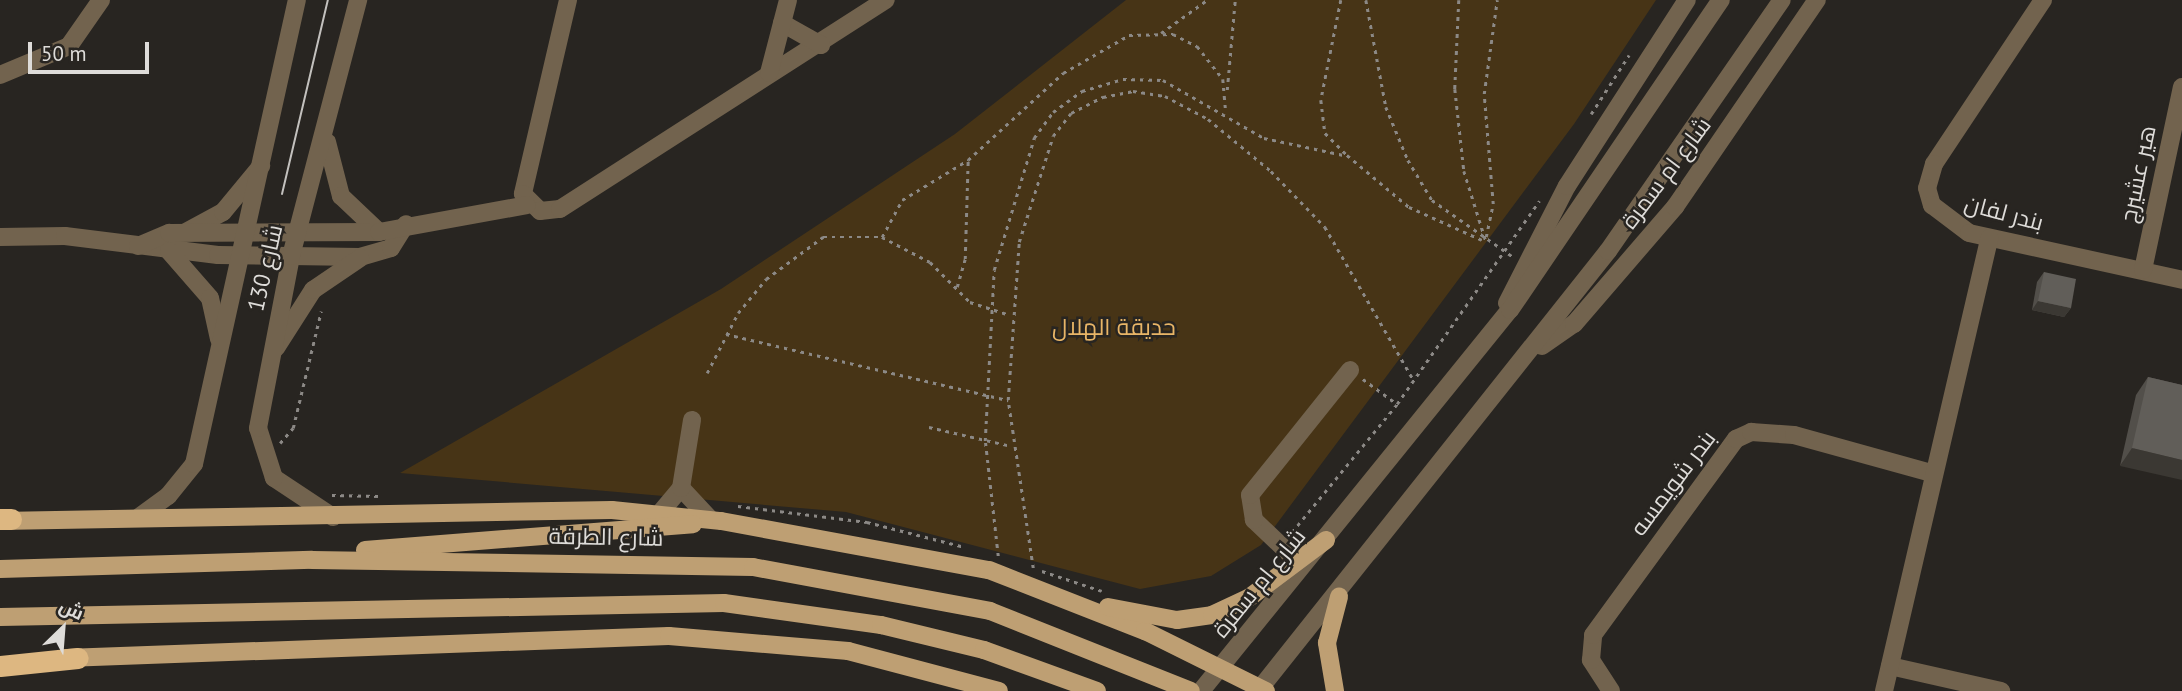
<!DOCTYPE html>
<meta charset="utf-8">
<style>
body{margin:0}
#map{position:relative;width:2182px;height:691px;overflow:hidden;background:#282521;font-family:"PT Sans",Cairo,sans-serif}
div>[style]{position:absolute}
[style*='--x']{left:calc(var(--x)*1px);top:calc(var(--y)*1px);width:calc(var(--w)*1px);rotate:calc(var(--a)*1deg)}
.green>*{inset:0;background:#473416}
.path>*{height:2.5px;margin-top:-1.25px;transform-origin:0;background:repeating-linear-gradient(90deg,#8c8986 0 3.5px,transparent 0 8.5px)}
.minor>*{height:18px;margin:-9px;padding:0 9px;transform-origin:9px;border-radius:9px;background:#72634e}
.major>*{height:18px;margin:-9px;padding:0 9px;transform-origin:9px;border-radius:9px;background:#be9f73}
.highway>*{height:21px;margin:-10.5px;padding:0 10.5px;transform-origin:10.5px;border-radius:10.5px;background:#ddb781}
.tram>*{height:2px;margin:-1px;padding:0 1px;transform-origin:1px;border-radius:1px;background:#c3c1be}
.wall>*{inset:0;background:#524f4a}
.shaded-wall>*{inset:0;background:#3b3833}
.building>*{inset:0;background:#615e59}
span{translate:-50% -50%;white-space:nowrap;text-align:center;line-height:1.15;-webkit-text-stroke:5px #282521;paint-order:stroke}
.street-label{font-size:23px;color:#dedcd9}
.park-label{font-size:23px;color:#e8b567}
.north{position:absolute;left:28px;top:593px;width:70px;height:70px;-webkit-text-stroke:5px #282521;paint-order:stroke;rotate:25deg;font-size:19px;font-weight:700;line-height:28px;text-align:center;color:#dedcd9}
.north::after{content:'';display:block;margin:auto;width:24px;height:32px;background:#dedcd9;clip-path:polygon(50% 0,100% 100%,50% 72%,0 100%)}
.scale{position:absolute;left:28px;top:42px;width:121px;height:32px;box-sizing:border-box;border:4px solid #dedcd9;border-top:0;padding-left:9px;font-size:21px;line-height:24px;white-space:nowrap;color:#dedcd9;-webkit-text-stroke:5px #282521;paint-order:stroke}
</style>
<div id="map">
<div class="green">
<i style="clip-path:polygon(1126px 0,1656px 0,1574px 124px,1261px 545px,1211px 576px,1140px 589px,846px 512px,400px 473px,721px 289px,955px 134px)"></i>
</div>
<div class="path">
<i style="--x:1341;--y:0;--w:102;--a:101.3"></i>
<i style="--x:1321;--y:100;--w:33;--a:83"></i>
<i style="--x:1325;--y:133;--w:33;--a:45"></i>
<i style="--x:1366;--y:0;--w:109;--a:79.4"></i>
<i style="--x:1386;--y:107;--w:57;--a:67.5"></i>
<i style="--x:1408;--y:160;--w:47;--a:59"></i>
<i style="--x:1432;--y:200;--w:98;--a:35"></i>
<i style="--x:1459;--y:0;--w:89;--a:92.6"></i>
<i style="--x:1455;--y:89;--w:82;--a:83.7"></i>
<i style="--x:1464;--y:171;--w:73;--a:72.6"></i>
<i style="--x:1161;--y:33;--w:57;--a:-35.7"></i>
<i style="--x:1227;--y:90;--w:90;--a:-84.9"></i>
<i style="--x:1591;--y:114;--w:70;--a:-57.2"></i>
<i style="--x:1347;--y:155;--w:81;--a:40"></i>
<i style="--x:1409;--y:207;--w:80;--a:24.3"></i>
<i style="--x:882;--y:237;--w:42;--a:-61.6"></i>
<i style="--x:902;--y:200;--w:77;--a:-31.2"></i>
<i style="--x:968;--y:160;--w:129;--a:-42.5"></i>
<i style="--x:1063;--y:73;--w:76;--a:-29.9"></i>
<i style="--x:1129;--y:35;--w:44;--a:-1.3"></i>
<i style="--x:1173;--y:34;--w:27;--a:27"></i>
<i style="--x:1197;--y:46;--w:42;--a:51.8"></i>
<i style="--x:1223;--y:79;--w:33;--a:85"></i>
<i style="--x:1486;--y:237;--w:34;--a:-78"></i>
<i style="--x:1493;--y:204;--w:110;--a:-94.7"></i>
<i style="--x:1484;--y:94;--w:95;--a:-82.1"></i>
<i style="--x:957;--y:287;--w:29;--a:-74"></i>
<i style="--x:965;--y:259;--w:99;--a:-88.3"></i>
<i style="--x:726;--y:334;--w:290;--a:13.2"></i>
<i style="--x:707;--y:373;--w:68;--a:-62.7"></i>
<i style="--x:738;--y:313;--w:44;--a:-50.5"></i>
<i style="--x:766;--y:279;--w:71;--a:-36.4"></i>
<i style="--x:823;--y:237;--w:59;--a:0"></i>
<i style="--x:882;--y:237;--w:54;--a:27.5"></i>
<i style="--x:930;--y:262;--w:57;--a:45"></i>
<i style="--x:970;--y:302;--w:42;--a:18"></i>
<i style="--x:1363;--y:379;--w:42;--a:36.3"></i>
<i style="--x:929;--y:427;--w:84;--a:13"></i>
<i style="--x:280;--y:443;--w:20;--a:-49"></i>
<i style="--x:293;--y:428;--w:120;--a:-76.5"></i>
<i style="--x:332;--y:495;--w:46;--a:1.2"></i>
<i style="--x:738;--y:506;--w:130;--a:7.1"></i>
<i style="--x:867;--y:522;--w:101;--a:14.3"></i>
<i style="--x:1292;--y:532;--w:166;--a:-50.6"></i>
<i style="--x:1397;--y:404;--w:248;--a:-55"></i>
<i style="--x:998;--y:556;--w:116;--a:-96.4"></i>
<i style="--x:985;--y:441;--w:171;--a:-87"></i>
<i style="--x:994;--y:270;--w:138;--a:-73.1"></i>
<i style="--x:1034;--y:138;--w:32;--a:-54"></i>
<i style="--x:1053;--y:112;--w:36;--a:-36"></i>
<i style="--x:1082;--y:91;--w:43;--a:-16.3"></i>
<i style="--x:1123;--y:79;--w:40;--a:1.4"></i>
<i style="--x:1163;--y:80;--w:116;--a:29.9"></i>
<i style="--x:1264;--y:138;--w:86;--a:12.1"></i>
<i style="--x:1033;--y:568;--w:170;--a:-98.5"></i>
<i style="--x:1008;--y:400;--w:158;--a:-86"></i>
<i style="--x:1019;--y:242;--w:111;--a:-72.2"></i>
<i style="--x:1053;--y:136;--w:29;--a:-52"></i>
<i style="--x:1071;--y:113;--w:36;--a:-27"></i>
<i style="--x:1103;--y:97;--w:31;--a:-11"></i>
<i style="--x:1133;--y:91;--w:32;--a:9"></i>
<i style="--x:1165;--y:96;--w:49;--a:28.1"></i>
<i style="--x:1208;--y:119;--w:82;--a:39.5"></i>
<i style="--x:1271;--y:171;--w:78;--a:46"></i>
<i style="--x:1325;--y:227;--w:176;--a:59.9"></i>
<i style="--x:1042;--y:571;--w:63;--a:18.4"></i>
</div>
<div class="minor">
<i style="--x:568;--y:0;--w:199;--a:103.1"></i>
<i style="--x:523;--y:194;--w:24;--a:45"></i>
<i style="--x:540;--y:211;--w:20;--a:-6"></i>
<i style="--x:560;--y:209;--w:387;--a:-32.7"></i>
<i style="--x:2043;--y:0;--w:197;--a:123.6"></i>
<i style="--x:1934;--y:164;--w:25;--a:106"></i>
<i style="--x:1927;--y:188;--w:18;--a:74"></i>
<i style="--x:1932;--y:205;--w:46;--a:37.1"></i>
<i style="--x:1969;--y:233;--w:218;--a:12.4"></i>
<i style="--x:782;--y:23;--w:45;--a:29.4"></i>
<i style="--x:769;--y:73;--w:75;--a:-75.4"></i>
<i style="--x:0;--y:75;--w:75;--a:-22.8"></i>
<i style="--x:69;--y:46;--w:56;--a:-55.2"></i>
<i style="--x:327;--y:142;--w:56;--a:75.5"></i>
<i style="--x:341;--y:196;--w:52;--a:43.5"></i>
<i style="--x:186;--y:232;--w:42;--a:-28.4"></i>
<i style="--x:223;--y:212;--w:60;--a:-50.4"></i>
<i style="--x:0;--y:237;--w:65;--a:-0.9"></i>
<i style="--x:65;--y:236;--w:154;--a:7.1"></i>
<i style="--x:218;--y:255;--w:142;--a:0.8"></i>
<i style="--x:360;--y:257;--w:32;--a:-16"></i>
<i style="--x:391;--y:248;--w:28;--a:-58"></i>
<i style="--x:138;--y:246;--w:34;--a:-23"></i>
<i style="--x:169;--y:233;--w:210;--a:-0.3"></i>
<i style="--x:379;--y:232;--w:150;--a:-10.3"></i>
<i style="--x:169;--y:251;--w:62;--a:48.9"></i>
<i style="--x:210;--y:298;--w:42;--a:77.6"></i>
<i style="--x:2143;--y:270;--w:187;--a:-78"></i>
<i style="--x:1507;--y:303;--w:131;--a:-62.9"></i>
<i style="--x:1567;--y:186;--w:221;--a:-57.2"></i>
<i style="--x:1542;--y:346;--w:39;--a:-35"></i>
<i style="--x:1574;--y:324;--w:155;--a:-49.2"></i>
<i style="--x:1675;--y:207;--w:251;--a:-55.6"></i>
<i style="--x:276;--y:348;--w:69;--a:-57.5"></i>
<i style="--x:313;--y:290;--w:57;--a:-34.2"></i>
<i style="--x:681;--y:488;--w:42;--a:46.9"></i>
<i style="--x:660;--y:513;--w:33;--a:-50"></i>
<i style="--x:681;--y:488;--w:69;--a:-80.8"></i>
<i style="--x:139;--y:517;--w:36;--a:-36"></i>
<i style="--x:168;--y:496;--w:41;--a:-50.9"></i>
<i style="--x:194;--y:464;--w:475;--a:-77.5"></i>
<i style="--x:333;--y:517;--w:71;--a:-146.5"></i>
<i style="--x:274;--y:478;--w:52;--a:-107.7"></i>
<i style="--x:258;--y:428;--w:175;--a:-79.1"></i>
<i style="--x:291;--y:256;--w:265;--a:-75.3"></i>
<i style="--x:1295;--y:559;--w:57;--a:-136.4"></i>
<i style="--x:1254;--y:520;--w:25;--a:-99"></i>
<i style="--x:1250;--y:495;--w:160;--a:-51.3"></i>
<i style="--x:1890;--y:666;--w:114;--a:12.7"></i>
<i style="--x:1201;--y:691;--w:491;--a:-51"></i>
<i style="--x:1510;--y:310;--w:375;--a:-55.8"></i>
<i style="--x:1258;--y:691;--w:562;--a:-51.5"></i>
<i style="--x:1608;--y:251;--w:305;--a:-55.3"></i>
<i style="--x:1611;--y:691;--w:37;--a:-123"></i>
<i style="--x:1591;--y:660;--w:25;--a:-85"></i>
<i style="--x:1593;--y:635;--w:243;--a:-53.9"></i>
<i style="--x:1736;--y:439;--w:17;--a:-25"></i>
<i style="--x:1751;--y:432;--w:43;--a:4"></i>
<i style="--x:1794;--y:435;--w:142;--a:15.5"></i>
<i style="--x:1884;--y:691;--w:465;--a:-76.9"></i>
</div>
<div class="major">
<i style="--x:0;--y:521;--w:612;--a:-1.03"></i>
<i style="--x:612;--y:510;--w:110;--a:5.8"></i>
<i style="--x:721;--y:521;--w:272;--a:10.4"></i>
<i style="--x:989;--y:570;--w:168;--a:21.4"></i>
<i style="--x:1145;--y:631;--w:135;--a:26.4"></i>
<i style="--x:365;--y:550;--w:329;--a:-4.5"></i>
<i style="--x:0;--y:569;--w:312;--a:-1.7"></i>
<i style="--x:312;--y:560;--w:441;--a:0.9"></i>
<i style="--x:753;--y:567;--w:241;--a:10.5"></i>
<i style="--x:990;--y:611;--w:216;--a:21.7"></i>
<i style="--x:1108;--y:607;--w:70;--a:10.7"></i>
<i style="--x:1177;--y:620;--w:35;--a:-8"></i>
<i style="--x:1212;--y:615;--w:42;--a:-25.3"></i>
<i style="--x:1250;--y:597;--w:95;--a:-36.9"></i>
<i style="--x:0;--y:617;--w:724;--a:-1.11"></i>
<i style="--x:724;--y:603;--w:159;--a:8"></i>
<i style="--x:881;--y:625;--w:106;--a:13.6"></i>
<i style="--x:984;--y:650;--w:120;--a:19.9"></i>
<i style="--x:66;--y:658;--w:603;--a:-2.09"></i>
<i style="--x:669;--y:636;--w:180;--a:4.8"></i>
<i style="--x:848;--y:651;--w:156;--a:14.8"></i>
<i style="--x:1335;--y:691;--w:49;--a:-99.5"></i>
<i style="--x:1327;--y:643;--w:48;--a:-75.4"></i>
</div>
<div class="highway">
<i style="--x:0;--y:519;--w:11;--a:0"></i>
<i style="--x:0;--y:666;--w:78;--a:-5.9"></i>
</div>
<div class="tram">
<i style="--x:282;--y:194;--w:199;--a:-76.7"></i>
</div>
<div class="wall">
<i style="clip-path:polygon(2044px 272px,2071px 308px,2064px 317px,2032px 310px,2037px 282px)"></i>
<i style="clip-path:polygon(2148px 377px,2182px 385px,2120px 466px,2136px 395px)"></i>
</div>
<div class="shaded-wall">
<i style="clip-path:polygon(2038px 301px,2071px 308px,2064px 317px,2032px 310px)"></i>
<i style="clip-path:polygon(2132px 448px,2182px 460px,2182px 480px,2120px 466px)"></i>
</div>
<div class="building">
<i style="clip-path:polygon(2044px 272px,2076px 279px,2071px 308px,2038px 301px)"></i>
<i style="clip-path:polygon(2148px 377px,2182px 385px,2182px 460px,2132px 448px)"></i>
</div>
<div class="street-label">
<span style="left:1666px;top:173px;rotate:-53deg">شارع ام سمرة</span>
<span style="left:2138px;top:174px;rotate:-78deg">هير عشيرج</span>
<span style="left:2004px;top:213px;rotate:15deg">بندر لفان</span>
<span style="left:265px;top:268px;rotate:-77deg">شارع 130</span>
<span style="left:1673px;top:483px;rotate:-53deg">بندر شويمسه</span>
<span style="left:606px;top:537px;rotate:1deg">شارع الطرفة</span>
<span style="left:1259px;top:583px;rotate:-51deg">شارع ام سمرة</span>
</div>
<div class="park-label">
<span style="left:1114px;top:327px">حديقة الهلال</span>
</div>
<div class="north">ش</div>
<div class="scale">50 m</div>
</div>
